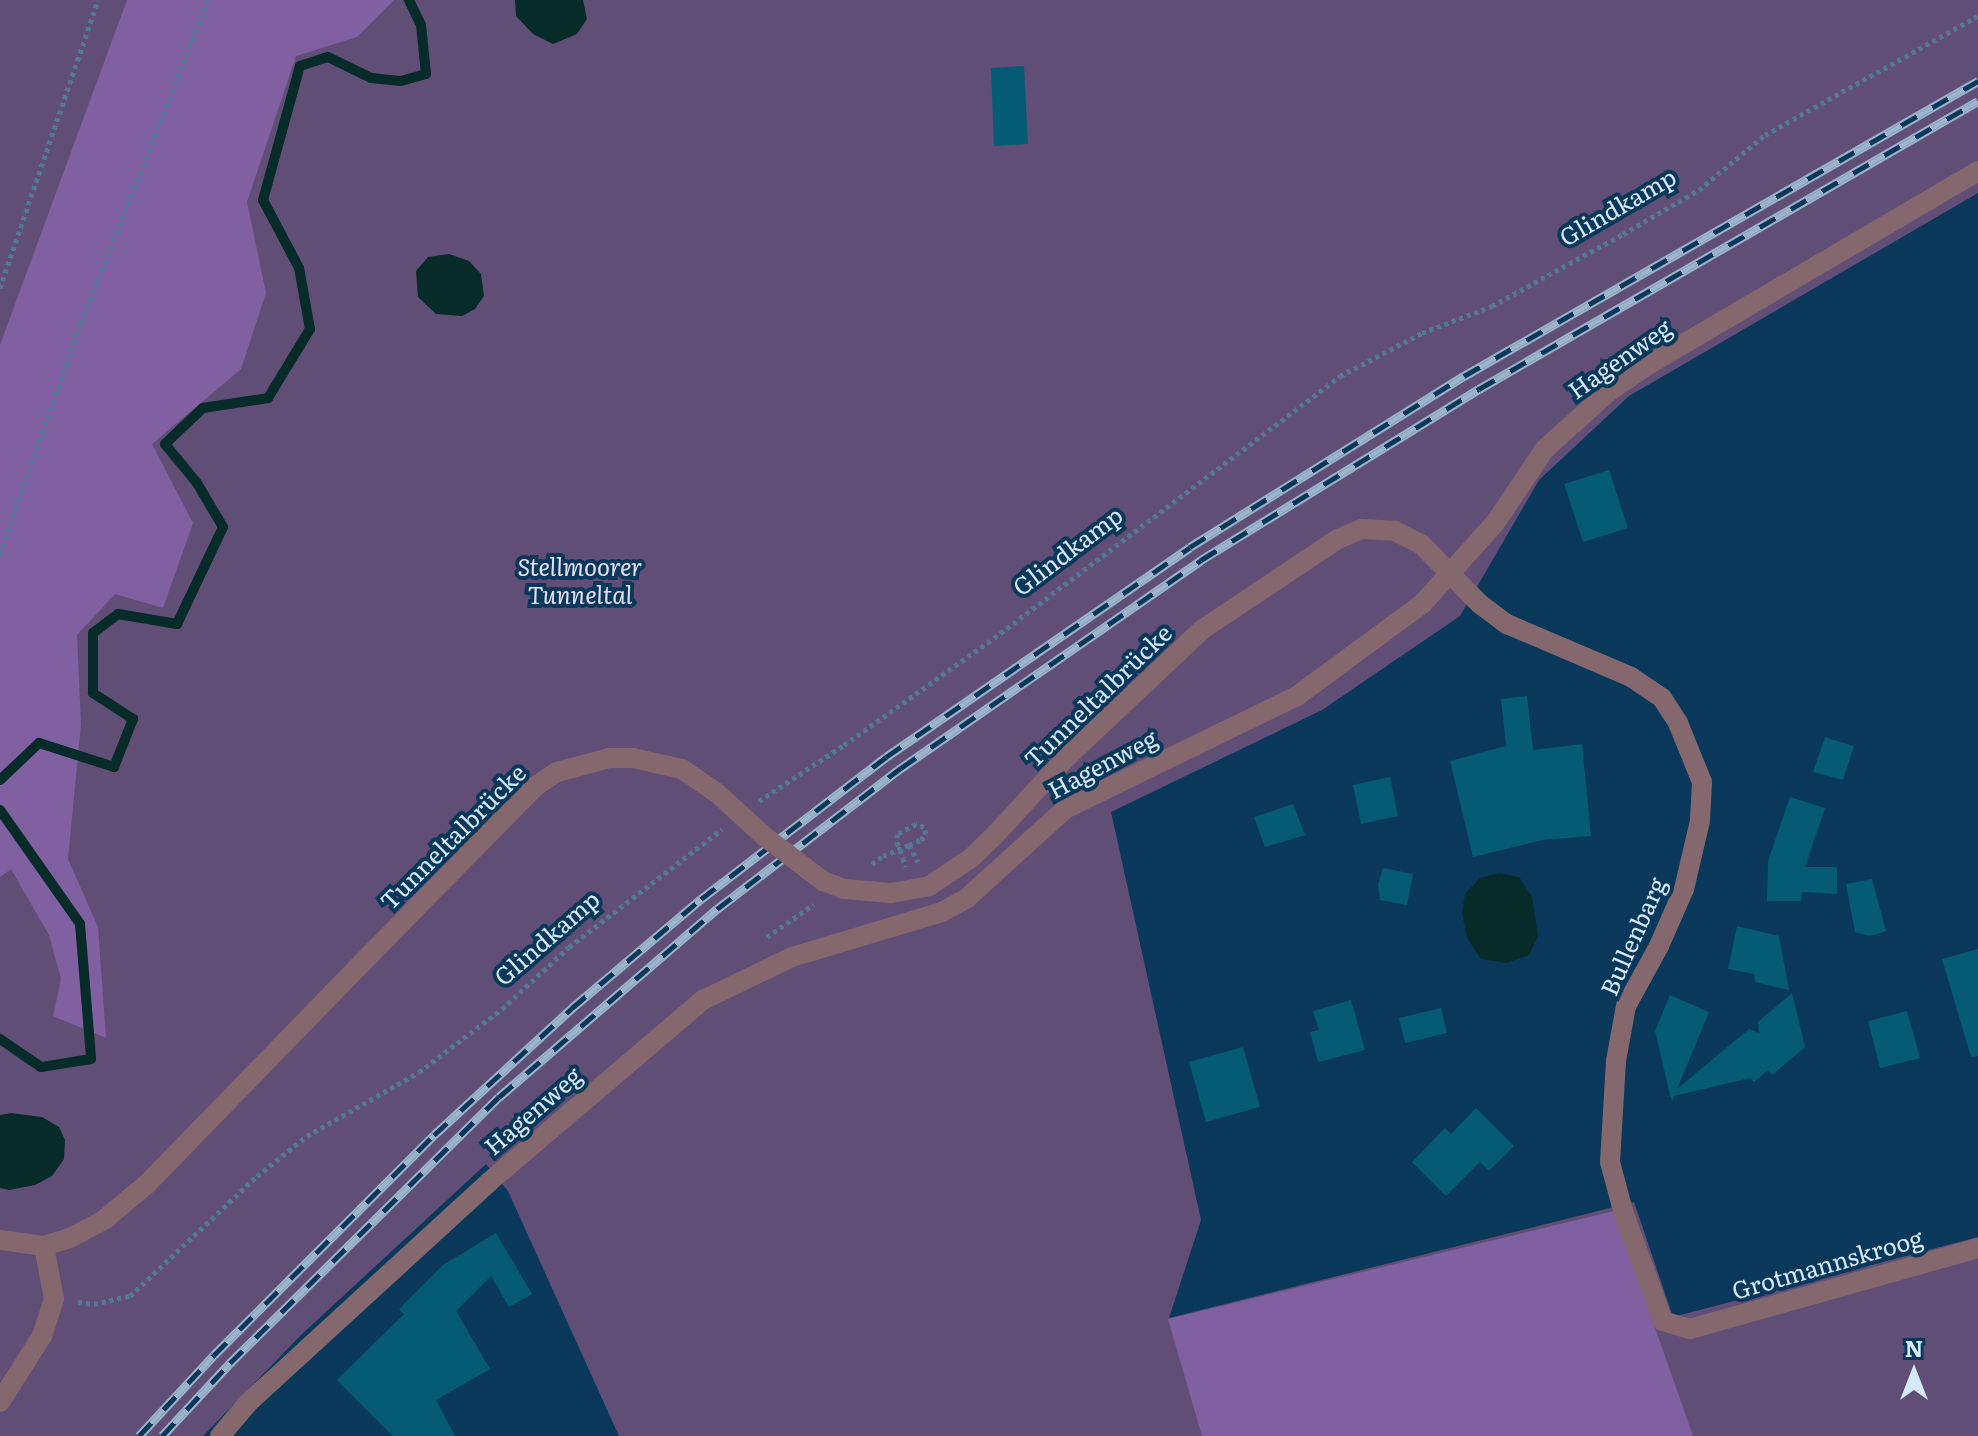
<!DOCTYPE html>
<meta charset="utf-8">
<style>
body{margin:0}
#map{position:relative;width:1978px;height:1436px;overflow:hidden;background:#09385b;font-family:Literata,serif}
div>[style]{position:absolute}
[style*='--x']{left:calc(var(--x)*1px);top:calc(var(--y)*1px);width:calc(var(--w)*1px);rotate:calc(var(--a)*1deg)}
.green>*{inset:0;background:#614e76}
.forest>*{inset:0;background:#8060a0}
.water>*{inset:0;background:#062b28}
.stream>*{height:10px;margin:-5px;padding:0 5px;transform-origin:5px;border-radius:5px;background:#062b28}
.building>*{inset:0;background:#055a74}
.path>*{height:5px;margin-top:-2.5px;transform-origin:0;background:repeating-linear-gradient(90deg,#547996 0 4px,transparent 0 8px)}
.minor>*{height:20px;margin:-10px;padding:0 10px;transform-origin:10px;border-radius:10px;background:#84686d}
.rail>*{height:9px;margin-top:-4.5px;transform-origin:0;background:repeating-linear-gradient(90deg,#09385b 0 18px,#99b4cb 0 36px);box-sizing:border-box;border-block:2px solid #99b4cb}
.minor-bridge>*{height:20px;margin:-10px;padding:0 10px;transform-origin:10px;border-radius:10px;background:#84686d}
span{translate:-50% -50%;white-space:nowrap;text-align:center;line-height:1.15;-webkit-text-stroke:8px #09385b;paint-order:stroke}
.street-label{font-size:24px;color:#d6e9fb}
.park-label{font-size:24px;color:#e7dff1;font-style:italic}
.north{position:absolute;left:1874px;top:1332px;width:80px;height:80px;-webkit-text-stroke:6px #09385b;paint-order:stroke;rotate:0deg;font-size:22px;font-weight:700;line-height:32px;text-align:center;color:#d6e9fb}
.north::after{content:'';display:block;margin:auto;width:28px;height:36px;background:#d6e9fb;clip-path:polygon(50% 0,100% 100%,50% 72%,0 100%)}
</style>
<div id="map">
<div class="green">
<i style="clip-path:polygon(0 0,1978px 0,1978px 193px,1629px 396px,1539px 480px,1460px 616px,1322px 710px,1111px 812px,1201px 1220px,1169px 1318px,1634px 1202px,1673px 1317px,1978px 1237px,1978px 1436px,619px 1436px,508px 1191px,486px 1164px,301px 1335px,203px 1436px,0 1436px)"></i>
</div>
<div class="forest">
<i style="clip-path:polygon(127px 0,394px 0,357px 37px,296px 56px,247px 202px,266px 293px,241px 369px,152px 444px,193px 523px,163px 608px,115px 594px,77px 635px,81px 724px,68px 859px,98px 927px,106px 1038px,53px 1016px,61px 979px,49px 935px,11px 869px,0 877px,0 345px)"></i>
<i style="clip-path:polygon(1614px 1211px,1693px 1436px,1202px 1436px,1168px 1319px)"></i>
</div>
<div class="water">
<i style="clip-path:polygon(515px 0,583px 0,587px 19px,577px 34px,553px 44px,533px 34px,516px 16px)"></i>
<i style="clip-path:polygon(449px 254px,469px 261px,481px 274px,484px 296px,475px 309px,462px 316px,436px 314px,418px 297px,416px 271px,428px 257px)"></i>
<i style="clip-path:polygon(1499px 873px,1519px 877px,1532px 897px,1538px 936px,1529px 955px,1507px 963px,1481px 959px,1467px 938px,1462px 913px,1465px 894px,1480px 878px)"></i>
<i style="clip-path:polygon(11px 1113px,42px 1117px,59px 1127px,65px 1140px,64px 1159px,52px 1176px,35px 1185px,9px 1190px,0 1188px,0 1115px)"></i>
</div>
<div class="stream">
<i style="--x:0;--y:780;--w:54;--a:-43.5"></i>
<i style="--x:39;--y:743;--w:79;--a:17.7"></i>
<i style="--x:114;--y:767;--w:52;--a:-68.4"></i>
<i style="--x:133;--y:719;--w:48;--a:-147"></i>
<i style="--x:93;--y:693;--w:60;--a:-90"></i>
<i style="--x:93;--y:633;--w:31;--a:-37"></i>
<i style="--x:118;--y:614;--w:60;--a:9.6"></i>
<i style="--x:177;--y:624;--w:107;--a:-64.6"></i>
<i style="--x:223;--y:527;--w:51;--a:-120.6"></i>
<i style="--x:197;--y:483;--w:50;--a:-129.4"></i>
<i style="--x:165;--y:444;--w:52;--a:-43.5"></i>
<i style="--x:203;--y:408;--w:66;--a:-8.7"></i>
<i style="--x:268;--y:398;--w:81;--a:-58.7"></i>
<i style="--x:310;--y:329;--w:62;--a:-100.2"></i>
<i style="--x:299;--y:268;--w:77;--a:-117.9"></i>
<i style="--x:263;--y:200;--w:139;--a:-74.6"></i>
<i style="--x:300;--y:66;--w:29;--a:-18"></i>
<i style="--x:328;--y:57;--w:48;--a:26"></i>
<i style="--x:371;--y:78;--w:30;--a:6"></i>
<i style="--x:401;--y:81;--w:26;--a:-16"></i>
<i style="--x:426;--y:74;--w:49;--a:-95.8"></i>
<i style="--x:421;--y:25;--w:28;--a:-116"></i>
<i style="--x:0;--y:810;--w:139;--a:54.9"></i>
<i style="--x:80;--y:924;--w:135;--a:85.3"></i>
<i style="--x:91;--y:1059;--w:51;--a:170.9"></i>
<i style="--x:41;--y:1067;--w:50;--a:-145.7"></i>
</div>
<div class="building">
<i style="clip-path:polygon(1024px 66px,1028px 144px,994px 146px,991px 68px)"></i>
<i style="clip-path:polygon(1609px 470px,1628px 528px,1583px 542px,1564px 484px)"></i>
<i style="clip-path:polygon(1527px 696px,1533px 750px,1582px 744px,1591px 836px,1542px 840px,1473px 857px,1450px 761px,1506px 746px,1501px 699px)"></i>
<i style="clip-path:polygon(1825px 737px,1854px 746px,1843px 780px,1813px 772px)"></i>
<i style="clip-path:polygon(1390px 777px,1398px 816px,1361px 824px,1353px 785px)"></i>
<i style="clip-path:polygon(1790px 797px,1825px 808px,1805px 867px,1837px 867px,1837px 894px,1802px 892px,1801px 901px,1767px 901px,1768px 861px)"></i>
<i style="clip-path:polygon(1293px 804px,1305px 835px,1265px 847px,1254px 817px)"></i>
<i style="clip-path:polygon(1383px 868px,1413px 874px,1407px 905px,1380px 900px,1378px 885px)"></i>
<i style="clip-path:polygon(1872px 879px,1886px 931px,1870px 936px,1855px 932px,1846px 884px)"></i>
<i style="clip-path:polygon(1737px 926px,1779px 936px,1789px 990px,1755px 982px,1754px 974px,1728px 969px)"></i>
<i style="clip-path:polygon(1978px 949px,1978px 1056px,1971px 1057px,1942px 959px)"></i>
<i style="clip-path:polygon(1792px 993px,1805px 1047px,1772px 1075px,1768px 1070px,1754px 1082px,1750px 1078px,1674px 1096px,1672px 1102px,1671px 1096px,1667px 1097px,1670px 1095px,1655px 1031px,1670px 995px,1709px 1012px,1677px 1089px,1749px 1029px,1759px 1033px,1758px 1022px)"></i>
<i style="clip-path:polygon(1351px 1000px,1365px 1050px,1318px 1062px,1310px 1032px,1319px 1030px,1313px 1011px)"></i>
<i style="clip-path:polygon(1441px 1008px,1447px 1033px,1405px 1043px,1399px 1018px)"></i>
<i style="clip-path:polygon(1907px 1011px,1920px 1058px,1880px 1068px,1868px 1021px)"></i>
<i style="clip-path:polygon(1243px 1047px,1260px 1107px,1206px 1122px,1189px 1062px)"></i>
<i style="clip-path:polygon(1476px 1108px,1514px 1146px,1489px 1171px,1480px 1162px,1446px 1196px,1412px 1162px,1445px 1128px,1451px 1134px)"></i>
<i style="clip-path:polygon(496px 1233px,532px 1294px,509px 1307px,491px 1276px,456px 1311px,490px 1369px,436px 1400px,455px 1436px,393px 1436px,337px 1380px,404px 1314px,399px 1309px,443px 1265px)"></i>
</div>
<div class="path">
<i style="--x:0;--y:288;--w:304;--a:-71.2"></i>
<i style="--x:0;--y:554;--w:245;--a:-70.7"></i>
<i style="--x:81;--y:323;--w:347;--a:-68.5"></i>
<i style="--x:759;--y:801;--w:102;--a:-33.4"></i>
<i style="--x:844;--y:745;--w:184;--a:-35.5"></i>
<i style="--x:994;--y:638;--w:434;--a:-37.1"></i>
<i style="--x:1340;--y:376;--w:93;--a:-27.7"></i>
<i style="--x:1422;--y:333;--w:75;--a:-21.1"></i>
<i style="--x:1492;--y:306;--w:149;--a:-28.8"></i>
<i style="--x:1623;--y:234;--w:88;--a:-30.1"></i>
<i style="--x:1699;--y:190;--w:86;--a:-39.8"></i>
<i style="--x:1765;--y:135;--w:244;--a:-29.2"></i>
<i style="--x:909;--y:845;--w:19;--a:62"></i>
<i style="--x:872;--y:864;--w:14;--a:-36"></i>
<i style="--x:883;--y:856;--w:28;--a:-23"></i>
<i style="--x:909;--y:845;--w:13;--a:-23"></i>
<i style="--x:921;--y:840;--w:8;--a:-50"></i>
<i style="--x:926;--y:834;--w:7;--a:-106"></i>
<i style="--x:924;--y:827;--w:9;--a:-159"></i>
<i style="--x:916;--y:824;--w:21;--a:152"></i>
<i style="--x:897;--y:834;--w:8;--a:90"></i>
<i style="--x:897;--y:842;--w:17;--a:69"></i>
<i style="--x:903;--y:858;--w:9;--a:77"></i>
<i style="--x:767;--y:937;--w:57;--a:-35.1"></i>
<i style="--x:78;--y:1302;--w:16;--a:7"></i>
<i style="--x:94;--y:1304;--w:37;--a:-13"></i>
<i style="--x:130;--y:1296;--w:175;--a:-43.4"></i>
<i style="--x:257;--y:1176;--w:64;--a:-38.7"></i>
<i style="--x:307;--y:1136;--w:129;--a:-29.7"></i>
<i style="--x:419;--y:1072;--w:104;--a:-37.2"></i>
<i style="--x:502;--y:1009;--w:91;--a:-42.8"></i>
<i style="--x:569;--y:947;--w:193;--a:-37.6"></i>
</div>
<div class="minor">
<i style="--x:1203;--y:629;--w:162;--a:-33.7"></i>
<i style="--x:1338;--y:539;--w:26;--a:-23"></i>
<i style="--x:1362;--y:529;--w:33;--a:3"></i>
<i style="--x:1395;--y:531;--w:29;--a:27"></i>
<i style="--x:1421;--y:544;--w:84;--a:45.5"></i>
<i style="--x:1480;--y:604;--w:34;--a:37"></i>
<i style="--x:1507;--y:624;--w:135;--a:23.1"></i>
<i style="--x:1631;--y:677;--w:37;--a:34"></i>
<i style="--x:1662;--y:698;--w:30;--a:57"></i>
<i style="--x:1678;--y:723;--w:64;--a:67.9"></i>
<i style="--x:1702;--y:782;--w:39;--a:93"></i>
<i style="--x:1700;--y:821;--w:70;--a:103.2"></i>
<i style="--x:1684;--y:889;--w:62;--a:113.7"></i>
<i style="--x:1659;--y:946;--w:68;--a:118.8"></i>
<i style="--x:1626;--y:1006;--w:56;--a:100.3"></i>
<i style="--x:1616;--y:1061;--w:101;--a:93.4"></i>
<i style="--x:1610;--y:1162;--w:51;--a:75.1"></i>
<i style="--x:1623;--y:1211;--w:117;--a:70"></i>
<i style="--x:1663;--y:1321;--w:28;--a:17"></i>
<i style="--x:1690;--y:1329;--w:299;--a:-15.7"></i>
<i style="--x:0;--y:1240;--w:44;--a:7.8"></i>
<i style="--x:44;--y:1246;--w:27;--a:-17"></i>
<i style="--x:70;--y:1238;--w:40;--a:-28"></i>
<i style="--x:105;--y:1219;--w:55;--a:-39.8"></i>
<i style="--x:147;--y:1184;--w:298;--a:-45.8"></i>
<i style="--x:0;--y:1402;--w:78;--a:-57.5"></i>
<i style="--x:42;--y:1336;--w:39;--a:-72"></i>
<i style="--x:54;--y:1299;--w:54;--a:-100.7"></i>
<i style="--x:220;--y:1436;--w:43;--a:-49.7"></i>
<i style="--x:248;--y:1403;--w:327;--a:-42.5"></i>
<i style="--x:489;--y:1182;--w:281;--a:-40.4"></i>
<i style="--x:703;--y:1000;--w:99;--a:-25.8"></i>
<i style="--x:792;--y:957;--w:157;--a:-16.7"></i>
<i style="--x:942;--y:912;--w:29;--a:-29"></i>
<i style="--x:967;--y:898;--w:132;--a:-42.2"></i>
<i style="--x:1065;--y:809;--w:258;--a:-26"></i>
<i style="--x:1297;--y:696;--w:157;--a:-36.4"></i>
<i style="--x:1423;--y:603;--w:108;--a:-48"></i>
<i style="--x:1495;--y:523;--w:89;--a:-56"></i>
<i style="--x:1545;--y:449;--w:85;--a:-42.1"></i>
<i style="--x:1608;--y:392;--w:52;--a:-34"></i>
<i style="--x:1651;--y:363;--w:379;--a:-30.4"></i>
</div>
<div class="rail">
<i style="--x:139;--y:1436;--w:110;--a:-47.2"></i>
<i style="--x:214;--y:1355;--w:311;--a:-45"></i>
<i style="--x:434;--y:1135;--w:188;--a:-42.6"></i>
<i style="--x:572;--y:1008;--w:169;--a:-40.2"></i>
<i style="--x:701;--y:899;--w:233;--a:-37.5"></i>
<i style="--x:886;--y:757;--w:369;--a:-34.6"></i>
<i style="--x:1190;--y:547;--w:323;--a:-32"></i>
<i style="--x:1464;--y:376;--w:593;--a:-29.85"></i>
<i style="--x:162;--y:1436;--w:100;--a:-47"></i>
<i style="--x:230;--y:1363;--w:378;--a:-44.7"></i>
<i style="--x:499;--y:1097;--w:288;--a:-40.8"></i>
<i style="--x:717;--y:909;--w:232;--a:-37.5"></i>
<i style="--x:901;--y:768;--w:365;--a:-34.7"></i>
<i style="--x:1201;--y:560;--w:326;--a:-31.6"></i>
<i style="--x:1479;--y:389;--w:576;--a:-29.99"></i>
</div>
<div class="minor-bridge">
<i style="--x:355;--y:970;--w:258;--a:-45.5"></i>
<i style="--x:536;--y:786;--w:25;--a:-34"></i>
<i style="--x:557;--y:772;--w:55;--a:-14.8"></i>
<i style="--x:610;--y:758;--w:23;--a:0"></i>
<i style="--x:633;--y:758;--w:50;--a:12.7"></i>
<i style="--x:682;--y:769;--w:42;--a:34.4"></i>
<i style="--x:717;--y:793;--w:65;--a:42.5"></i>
<i style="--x:765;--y:837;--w:73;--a:37.2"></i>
<i style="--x:823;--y:881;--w:22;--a:21"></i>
<i style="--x:844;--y:889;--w:47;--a:4.9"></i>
<i style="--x:891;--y:893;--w:39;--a:-10"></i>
<i style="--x:929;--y:886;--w:49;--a:-33.4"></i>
<i style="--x:970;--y:859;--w:30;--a:-44"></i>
<i style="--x:992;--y:838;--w:112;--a:-47.2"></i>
<i style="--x:1068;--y:756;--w:185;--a:-43.3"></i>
</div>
<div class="street-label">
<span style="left:1617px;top:206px;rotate:-30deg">Glindkamp</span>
<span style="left:1619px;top:358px;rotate:-35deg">Hagenweg</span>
<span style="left:1067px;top:550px;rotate:-37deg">Glindkamp</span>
<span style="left:1097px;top:695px;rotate:-44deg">Tunneltalbrücke</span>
<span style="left:1102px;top:763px;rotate:-28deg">Hagenweg</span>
<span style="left:452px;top:836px;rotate:-45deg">Tunneltalbrücke</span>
<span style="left:1632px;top:936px;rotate:-66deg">Bullenbarg</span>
<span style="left:546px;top:937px;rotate:-41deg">Glindkamp</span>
<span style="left:532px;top:1110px;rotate:-41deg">Hagenweg</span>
<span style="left:1827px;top:1263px;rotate:-16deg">Grotmannskroog</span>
</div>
<div class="park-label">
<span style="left:580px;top:580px">Stellmoorer<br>Tunneltal</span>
</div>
<div class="north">N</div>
</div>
